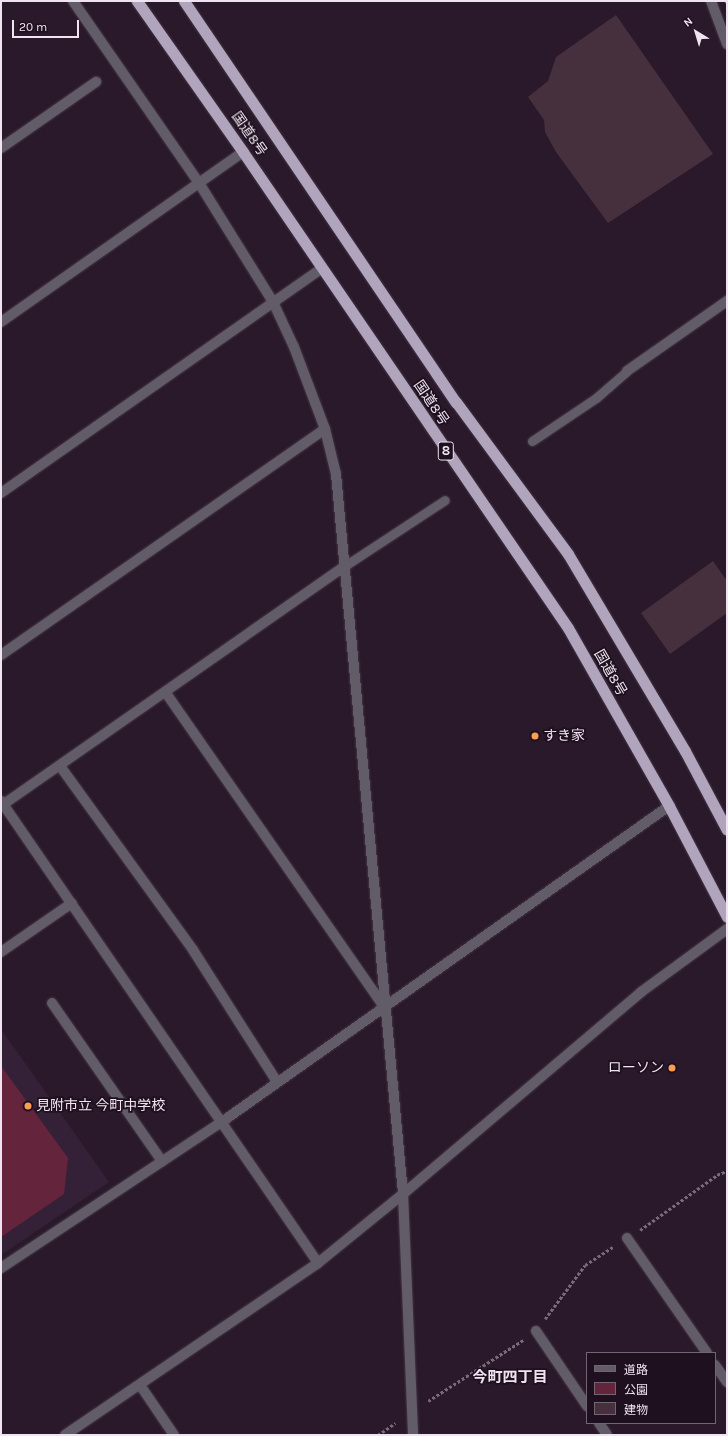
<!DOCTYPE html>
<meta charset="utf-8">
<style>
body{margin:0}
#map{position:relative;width:728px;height:1436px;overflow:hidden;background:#29192a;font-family:Karla,"Noto Sans JP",sans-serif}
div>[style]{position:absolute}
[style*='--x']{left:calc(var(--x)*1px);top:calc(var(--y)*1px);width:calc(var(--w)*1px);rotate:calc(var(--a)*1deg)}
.built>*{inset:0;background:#352137}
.green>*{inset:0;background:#64253c}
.building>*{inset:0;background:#46303d}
.path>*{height:2.5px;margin-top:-1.25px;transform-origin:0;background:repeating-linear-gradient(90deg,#786a79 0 3px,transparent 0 5px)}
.roads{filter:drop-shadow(0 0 1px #453546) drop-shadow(0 0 1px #453546)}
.service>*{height:9px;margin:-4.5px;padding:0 4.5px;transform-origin:4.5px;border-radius:4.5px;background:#615c67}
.minor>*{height:10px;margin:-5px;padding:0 5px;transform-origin:5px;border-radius:5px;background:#615c67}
.tertiary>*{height:10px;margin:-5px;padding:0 5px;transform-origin:5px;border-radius:5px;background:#615c67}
.trunk>*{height:11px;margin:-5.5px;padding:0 5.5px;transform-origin:5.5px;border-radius:5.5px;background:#b0a5bd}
.rail>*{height:3px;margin:-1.5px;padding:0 1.5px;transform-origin:1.5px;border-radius:1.5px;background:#c9bdca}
.dots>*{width:11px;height:11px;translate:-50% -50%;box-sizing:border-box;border:2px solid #1f1020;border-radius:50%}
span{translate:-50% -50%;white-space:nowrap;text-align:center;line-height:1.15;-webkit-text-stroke:3.5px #1f1020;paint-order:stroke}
.shield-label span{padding:1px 3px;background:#1f1020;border:1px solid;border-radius:3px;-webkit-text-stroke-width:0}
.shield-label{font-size:13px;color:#efe4f0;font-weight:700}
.street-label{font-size:14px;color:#efe4f0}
.poi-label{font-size:14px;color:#efe4f0}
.left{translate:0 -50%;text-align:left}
.right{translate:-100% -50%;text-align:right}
.neighbourhood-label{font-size:15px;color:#efe4f0;font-weight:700}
.frame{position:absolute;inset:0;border:2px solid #efe4f0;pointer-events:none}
.legend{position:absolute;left:586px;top:1352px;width:130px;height:72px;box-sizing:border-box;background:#1f1020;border:1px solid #726573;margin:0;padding:5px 7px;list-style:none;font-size:12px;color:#efe4f0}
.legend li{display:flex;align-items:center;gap:8px;height:20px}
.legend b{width:20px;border:1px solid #726573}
.north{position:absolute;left:676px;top:12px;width:40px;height:40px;-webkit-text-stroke:3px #1f1020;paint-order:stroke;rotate:322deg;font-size:11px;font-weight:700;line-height:16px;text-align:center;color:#efe4f0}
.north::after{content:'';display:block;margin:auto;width:14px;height:18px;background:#efe4f0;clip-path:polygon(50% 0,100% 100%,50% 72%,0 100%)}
.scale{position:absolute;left:12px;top:20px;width:67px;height:18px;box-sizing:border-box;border:2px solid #efe4f0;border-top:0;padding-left:5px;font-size:12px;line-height:14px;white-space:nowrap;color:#efe4f0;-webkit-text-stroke:3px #1f1020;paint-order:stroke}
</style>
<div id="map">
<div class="built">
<i style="clip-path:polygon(1px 1029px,109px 1182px,1px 1255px)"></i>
</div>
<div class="green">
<i style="clip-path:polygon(1px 1066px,68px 1158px,64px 1194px,1px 1237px)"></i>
</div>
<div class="building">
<i style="clip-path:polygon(616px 15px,713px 154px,608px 223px,556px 152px,545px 132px,544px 120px,528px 97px,548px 81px,556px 57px)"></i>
<i style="clip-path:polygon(713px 561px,727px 581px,727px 613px,670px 654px,641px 613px)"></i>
</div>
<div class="path">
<i style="--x:640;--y:1230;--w:95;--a:-35.5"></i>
<i style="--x:717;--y:1175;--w:11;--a:-22"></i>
<i style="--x:545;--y:1319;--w:67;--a:-53.5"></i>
<i style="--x:585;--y:1265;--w:33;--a:-33"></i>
<i style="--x:428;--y:1401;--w:113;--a:-32.7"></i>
<i style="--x:378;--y:1435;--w:21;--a:-35"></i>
</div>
<div class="roads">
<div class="service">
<i style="--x:532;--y:441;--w:77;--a:-33.9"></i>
<i style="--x:596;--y:398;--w:41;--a:-41.1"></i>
<i style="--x:346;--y:565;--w:118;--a:-33.3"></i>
</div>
<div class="minor">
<i style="--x:73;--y:1;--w:221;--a:55.3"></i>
<i style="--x:199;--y:183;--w:140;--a:58.1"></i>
<i style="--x:273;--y:302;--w:50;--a:65"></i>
<i style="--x:294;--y:347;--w:88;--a:69.3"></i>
<i style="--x:325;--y:429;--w:46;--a:76.3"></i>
<i style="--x:336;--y:474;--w:723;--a:84.68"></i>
<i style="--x:403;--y:1194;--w:241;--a:87.6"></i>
<i style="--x:1;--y:322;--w:296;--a:-35.1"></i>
<i style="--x:627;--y:371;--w:122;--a:-35"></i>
<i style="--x:1;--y:493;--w:392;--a:-35"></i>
<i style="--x:1;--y:655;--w:395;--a:-34.9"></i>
<i style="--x:166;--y:693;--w:380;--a:55.2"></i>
<i style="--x:60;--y:766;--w:227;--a:54.1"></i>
<i style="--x:193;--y:950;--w:156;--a:57.5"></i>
<i style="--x:1;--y:801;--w:560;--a:55.54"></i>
<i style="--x:1;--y:806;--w:421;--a:-34.9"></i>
<i style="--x:1;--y:952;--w:86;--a:-34.6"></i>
<i style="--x:52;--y:1003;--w:193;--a:55.2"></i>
<i style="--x:627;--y:1238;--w:140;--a:55.2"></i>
<i style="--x:1;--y:1268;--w:266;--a:-33.5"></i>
<i style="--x:223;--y:1121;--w:546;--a:-35.23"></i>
<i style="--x:536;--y:1331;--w:91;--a:55.8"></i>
<i style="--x:715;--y:1365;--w:21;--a:55"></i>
<i style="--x:140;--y:1385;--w:60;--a:55.8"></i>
<i style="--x:599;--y:1423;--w:14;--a:56"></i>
</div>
<div class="tertiary">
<i style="--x:711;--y:1;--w:46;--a:69.6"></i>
<i style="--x:1;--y:148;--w:116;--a:-34.8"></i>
<i style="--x:65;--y:1435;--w:306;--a:-34.2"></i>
<i style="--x:318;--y:1263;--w:109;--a:-39.1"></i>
<i style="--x:403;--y:1194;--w:312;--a:-40.3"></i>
<i style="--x:641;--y:992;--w:107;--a:-36.2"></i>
</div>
<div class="trunk">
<i style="--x:137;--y:1;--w:184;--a:54.9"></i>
<i style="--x:243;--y:152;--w:576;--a:55.68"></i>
<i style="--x:568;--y:628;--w:205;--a:60.4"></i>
<i style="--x:669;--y:806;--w:125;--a:62.4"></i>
<i style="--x:184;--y:1;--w:485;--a:55.9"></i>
<i style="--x:456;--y:402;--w:189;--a:53.6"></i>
<i style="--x:568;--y:554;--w:229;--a:59.3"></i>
<i style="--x:685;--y:751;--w:89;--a:62"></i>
</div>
</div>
<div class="rail">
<i style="--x:726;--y:1;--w:2;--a:63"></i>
</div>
<div class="dots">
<i style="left:535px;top:736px;background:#fc9d54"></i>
<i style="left:672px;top:1068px;background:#fc9d54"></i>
<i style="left:28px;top:1106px;background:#fc9d54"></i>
</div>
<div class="shield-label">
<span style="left:446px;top:451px">8</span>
</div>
<div class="street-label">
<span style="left:249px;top:134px;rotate:55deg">国道8号</span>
<span style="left:431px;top:403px;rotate:56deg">国道8号</span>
<span style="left:610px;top:673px;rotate:60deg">国道8号</span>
</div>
<div class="poi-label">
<span class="left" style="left:543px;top:736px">すき家</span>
<span class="right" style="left:664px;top:1068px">ローソン</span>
<span class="left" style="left:36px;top:1106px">見附市立 今町中学校</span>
</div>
<div class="neighbourhood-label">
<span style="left:510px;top:1378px">今町四丁目</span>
</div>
<div class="frame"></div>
<ul class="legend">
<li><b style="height:5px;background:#615c67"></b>道路</li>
<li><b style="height:11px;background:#64253c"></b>公園</li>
<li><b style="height:11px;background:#46303d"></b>建物</li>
</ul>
<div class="north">N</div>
<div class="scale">20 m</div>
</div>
